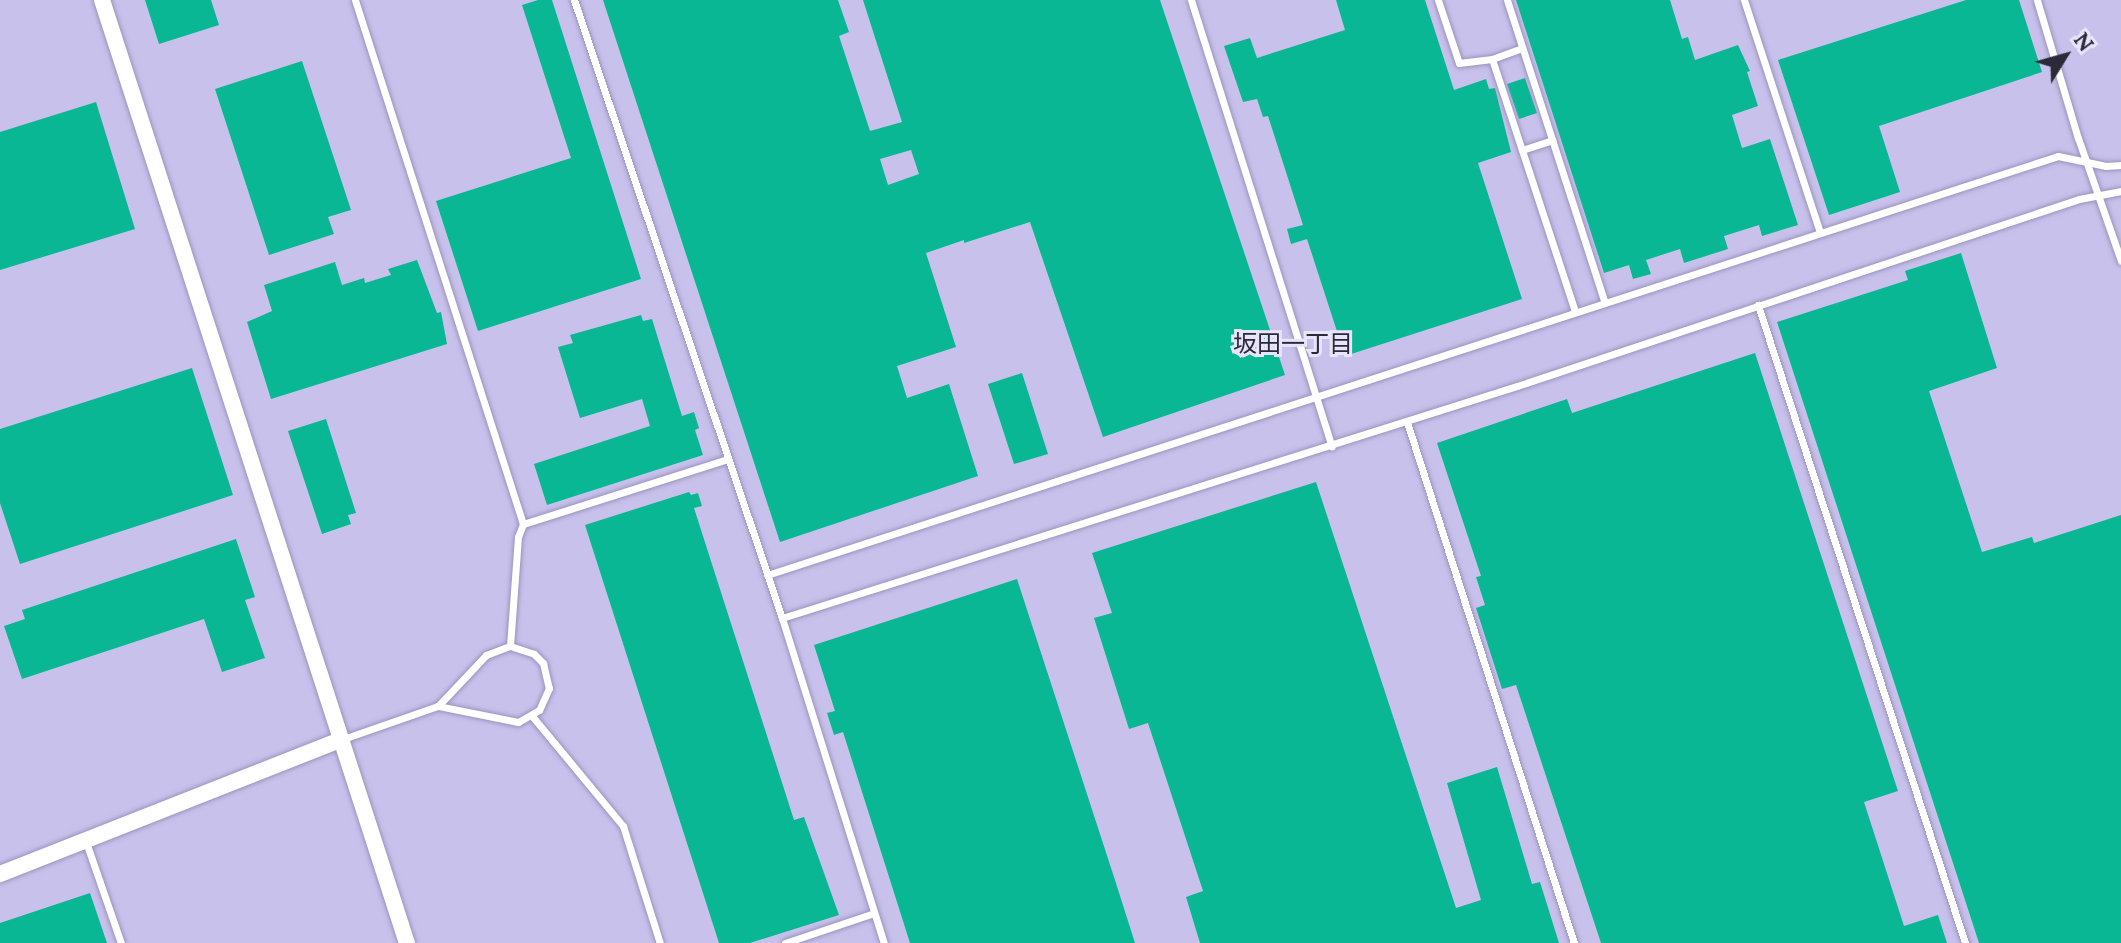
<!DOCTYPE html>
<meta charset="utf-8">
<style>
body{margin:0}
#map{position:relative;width:2121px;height:943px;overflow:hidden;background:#c8c1ec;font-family:Lora,"Noto Sans JP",serif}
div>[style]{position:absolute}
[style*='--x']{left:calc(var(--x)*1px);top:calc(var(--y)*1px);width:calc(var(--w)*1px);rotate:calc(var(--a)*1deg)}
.building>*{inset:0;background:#09b794}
.roads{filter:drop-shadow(0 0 2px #9b94bd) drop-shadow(0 0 2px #9b94bd)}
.service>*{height:7px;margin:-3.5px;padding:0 3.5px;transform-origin:3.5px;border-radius:3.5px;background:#fff}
.tertiary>*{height:16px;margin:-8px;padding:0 8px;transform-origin:8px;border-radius:8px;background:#fff}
span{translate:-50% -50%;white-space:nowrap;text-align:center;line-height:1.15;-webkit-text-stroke:6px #e8e5fb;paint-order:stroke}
.neighbourhood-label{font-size:24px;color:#2c2939}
.north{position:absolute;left:2025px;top:16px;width:80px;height:80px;-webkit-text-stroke:6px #e8e5fb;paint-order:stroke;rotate:53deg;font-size:22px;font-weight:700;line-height:32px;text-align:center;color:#2c2939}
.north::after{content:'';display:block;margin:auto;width:28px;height:36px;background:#2c2939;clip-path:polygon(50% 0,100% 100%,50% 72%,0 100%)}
</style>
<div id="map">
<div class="building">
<i style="clip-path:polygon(145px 0,211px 0,219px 25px,159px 44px)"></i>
<i style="clip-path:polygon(538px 0,552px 0,641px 279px,478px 331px,436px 201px,571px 158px,522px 5px)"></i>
<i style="clip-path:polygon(evenodd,603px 0,838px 0,849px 32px,839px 36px,870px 131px,902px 122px,863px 0,1160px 0,1285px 375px,1103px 437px,1030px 222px,964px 243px,964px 240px,926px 253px,956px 347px,897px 366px,907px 398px,949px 384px,978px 476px,780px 542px,603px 0,911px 150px,919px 174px,888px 185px,880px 159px,911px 150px)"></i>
<i style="clip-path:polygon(1336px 0,1425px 0,1454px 90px,1486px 79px,1489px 89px,1495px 88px,1511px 152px,1478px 163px,1522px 299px,1345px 356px,1307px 239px,1291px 244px,1287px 229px,1303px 225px,1268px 116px,1263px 117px,1257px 99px,1243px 102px,1224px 46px,1250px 38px,1257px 58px,1345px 30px)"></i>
<i style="clip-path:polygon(1516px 0,1670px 0,1682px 39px,1688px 37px,1695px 60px,1738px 45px,1750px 71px,1747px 72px,1758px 106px,1732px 115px,1742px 148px,1770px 139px,1798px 225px,1762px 236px,1759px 225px,1724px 236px,1728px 249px,1684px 263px,1680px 249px,1646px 260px,1651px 274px,1633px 279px,1629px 265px,1604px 273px)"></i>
<i style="clip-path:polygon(1966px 0,2019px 0,2042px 72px,1879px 126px,1900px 192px,1829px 215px,1778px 60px)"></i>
<i style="clip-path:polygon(302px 61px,351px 210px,328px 217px,334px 234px,269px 255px,215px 89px)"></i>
<i style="clip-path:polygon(1525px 78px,1537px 113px,1519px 119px,1507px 84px)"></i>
<i style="clip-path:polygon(96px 102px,135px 229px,0 270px,0 132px)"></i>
<i style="clip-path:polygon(1961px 253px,1997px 368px,1929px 391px,1982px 552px,2032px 537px,2034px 543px,2121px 515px,2121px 943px,1979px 943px,1777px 322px,1908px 280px,1905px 271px)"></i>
<i style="clip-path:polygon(417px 260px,437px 313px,441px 312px,447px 344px,271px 399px,247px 322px,272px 311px,264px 285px,335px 262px,342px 285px,364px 278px,365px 283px,391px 275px,388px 269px)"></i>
<i style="clip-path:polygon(641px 315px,643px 321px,652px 319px,682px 416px,694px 412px,699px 428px,695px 430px,703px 455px,547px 505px,534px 464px,650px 426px,642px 399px,580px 418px,558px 347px,573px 343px,570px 335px)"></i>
<i style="clip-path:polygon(1755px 353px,1898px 791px,1864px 802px,1904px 926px,1938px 915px,1947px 943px,1601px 943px,1516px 685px,1502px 689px,1476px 608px,1485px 605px,1476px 577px,1481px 576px,1437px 443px,1567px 399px,1572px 413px)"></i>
<i style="clip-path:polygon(192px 368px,233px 495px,20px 564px,0 503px,0 429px)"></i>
<i style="clip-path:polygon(1022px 373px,1048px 454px,1014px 464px,988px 384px)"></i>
<i style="clip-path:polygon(326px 419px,356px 513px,348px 515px,351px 524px,322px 534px,288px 431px)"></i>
<i style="clip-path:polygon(1316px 482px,1456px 908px,1481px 900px,1447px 783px,1497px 767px,1532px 884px,1540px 882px,1559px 943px,1200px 943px,1186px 897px,1203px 891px,1148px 723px,1129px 729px,1094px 618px,1112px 613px,1092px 553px)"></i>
<i style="clip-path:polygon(689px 492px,691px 495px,698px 493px,702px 506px,694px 508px,794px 820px,804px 817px,839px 915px,750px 943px,719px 943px,585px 525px)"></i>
<i style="clip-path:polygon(236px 539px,255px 597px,245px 600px,265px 658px,222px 672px,204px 619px,22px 679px,4px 626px,25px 619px,22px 610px)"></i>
<i style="clip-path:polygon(1017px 579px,1114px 877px,1135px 943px,910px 943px,843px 732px,834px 735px,827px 713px,835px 711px,814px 645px)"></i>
<i style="clip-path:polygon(90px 893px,107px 943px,0 943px,0 923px)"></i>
</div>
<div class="roads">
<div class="service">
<i style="--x:355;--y:0;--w:550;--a:72.22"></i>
<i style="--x:523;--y:524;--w:14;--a:111"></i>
<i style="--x:518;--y:537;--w:109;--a:94.2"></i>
<i style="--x:574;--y:0;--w:652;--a:71.4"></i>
<i style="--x:782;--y:618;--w:341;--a:72.6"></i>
<i style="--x:1191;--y:0;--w:468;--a:72.5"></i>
<i style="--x:1438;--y:0;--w:66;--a:71.6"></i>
<i style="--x:1459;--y:63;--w:33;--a:-7"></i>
<i style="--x:1492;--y:59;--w:32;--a:-20"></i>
<i style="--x:1507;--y:0;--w:318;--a:72.1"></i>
<i style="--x:1744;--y:0;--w:245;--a:71.9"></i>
<i style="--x:2037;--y:0;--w:144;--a:73.5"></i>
<i style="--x:2078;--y:138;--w:130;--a:70.7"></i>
<i style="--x:1492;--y:59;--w:266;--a:71.8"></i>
<i style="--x:1522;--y:150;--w:32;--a:-18"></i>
<i style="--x:1758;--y:305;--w:671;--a:72.02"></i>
<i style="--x:1407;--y:422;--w:547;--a:72.23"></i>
<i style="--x:523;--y:524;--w:215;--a:-17.6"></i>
<i style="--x:767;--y:575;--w:1357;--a:-17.98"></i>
<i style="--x:2058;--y:156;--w:49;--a:11.8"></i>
<i style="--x:2106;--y:166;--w:15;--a:-4"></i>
<i style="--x:782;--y:618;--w:771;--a:-17.52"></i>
<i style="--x:1517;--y:386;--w:592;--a:-18.4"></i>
<i style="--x:2079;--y:199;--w:43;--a:-10.8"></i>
<i style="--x:510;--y:646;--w:25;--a:18"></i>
<i style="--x:534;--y:654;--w:13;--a:45"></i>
<i style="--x:543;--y:663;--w:26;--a:77"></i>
<i style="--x:549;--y:688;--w:24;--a:114"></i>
<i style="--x:539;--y:710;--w:24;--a:150"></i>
<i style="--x:518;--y:722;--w:82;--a:-168.7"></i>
<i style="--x:438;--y:706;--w:70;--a:-46.7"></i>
<i style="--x:486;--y:655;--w:26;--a:-21"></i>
<i style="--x:532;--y:716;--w:143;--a:50.4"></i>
<i style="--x:623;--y:826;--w:123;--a:72.5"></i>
<i style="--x:343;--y:739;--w:101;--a:-19.2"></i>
<i style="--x:86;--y:842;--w:107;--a:70.9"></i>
<i style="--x:785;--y:943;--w:94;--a:-18.6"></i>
</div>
<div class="tertiary">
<i style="--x:102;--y:0;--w:991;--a:72.08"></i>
<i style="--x:0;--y:874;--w:366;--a:-21.5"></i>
</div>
</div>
<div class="neighbourhood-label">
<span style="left:1293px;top:344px">坂田一丁目</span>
</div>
<div class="north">N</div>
</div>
